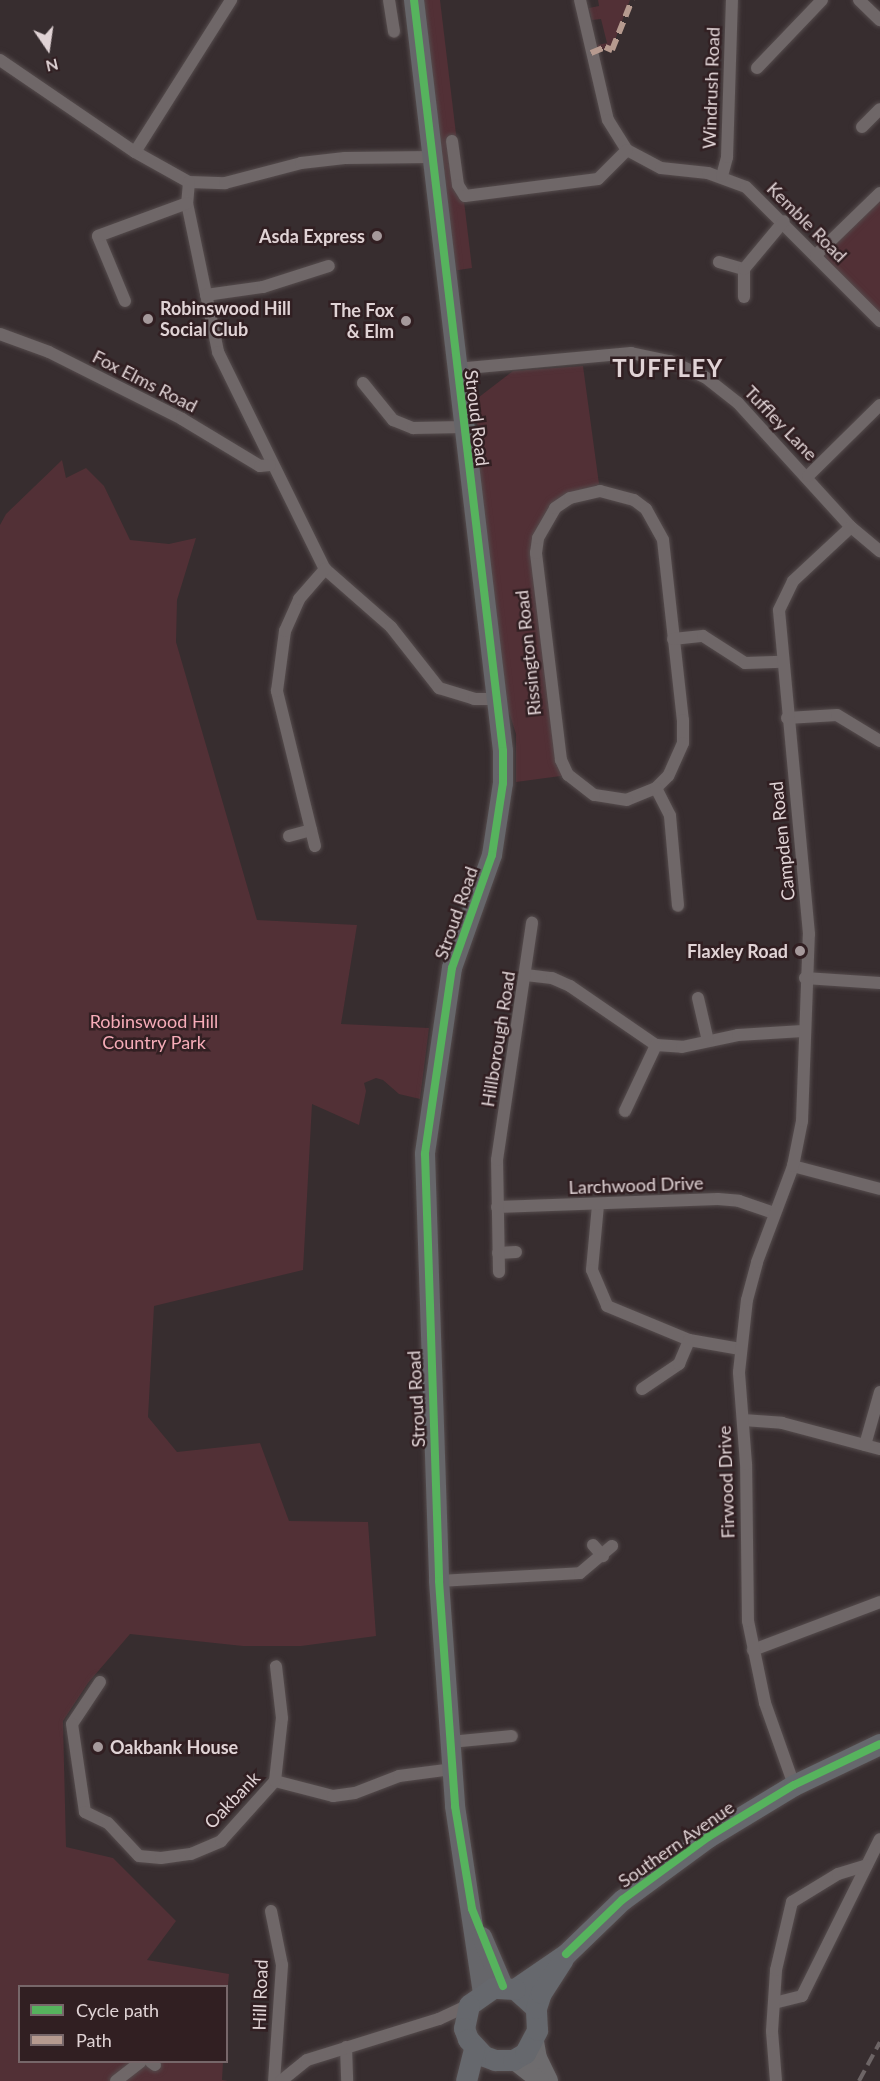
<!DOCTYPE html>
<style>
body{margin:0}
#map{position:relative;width:880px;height:2081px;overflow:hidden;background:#372d2f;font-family:Lato,sans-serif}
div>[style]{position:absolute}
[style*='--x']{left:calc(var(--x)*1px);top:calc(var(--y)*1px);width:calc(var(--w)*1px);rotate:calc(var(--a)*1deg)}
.green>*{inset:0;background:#523036}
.roads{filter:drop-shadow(0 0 2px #554c4d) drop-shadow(0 0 2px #554c4d)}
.minor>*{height:12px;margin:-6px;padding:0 6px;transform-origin:6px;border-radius:6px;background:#6f6768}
.secondary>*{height:18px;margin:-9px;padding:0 9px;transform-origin:9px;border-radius:9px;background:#6e6c6e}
.primary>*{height:20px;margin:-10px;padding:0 10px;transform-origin:10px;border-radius:10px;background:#66666a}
.trunk>*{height:21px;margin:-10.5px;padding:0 10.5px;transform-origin:10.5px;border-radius:10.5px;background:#66686d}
.rail>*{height:4px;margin-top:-2px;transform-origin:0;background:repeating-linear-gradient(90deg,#6d6566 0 12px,transparent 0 18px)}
.quiet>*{height:6px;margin-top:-3px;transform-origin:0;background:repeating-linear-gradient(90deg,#b69a8f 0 12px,transparent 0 18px)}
.cycleway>*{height:8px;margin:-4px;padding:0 4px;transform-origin:4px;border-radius:4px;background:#56b35d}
.dots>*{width:16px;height:16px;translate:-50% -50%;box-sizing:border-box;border:3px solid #311f22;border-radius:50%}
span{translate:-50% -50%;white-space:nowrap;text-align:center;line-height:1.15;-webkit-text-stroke:5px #311f22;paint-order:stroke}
.street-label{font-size:18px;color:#e0d3d5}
.poi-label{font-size:18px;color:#e0d3d5;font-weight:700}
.right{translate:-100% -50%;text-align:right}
.left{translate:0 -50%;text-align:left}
.park-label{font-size:18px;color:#f6acb8}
.district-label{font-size:24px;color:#e0d3d5;font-weight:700;letter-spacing:1.5px}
.legend{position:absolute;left:18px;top:1985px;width:210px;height:78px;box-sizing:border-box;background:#311f22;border:2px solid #77676a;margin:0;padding:8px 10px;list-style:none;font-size:18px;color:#e0d3d5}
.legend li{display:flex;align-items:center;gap:12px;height:30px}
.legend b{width:30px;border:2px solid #77676a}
.north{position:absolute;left:18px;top:18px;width:60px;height:60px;-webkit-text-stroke:4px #311f22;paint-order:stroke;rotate:167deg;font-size:16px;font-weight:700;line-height:24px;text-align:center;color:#e0d3d5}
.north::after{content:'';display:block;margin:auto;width:21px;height:27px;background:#e0d3d5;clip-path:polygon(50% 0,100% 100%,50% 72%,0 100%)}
</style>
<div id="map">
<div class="green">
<i style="clip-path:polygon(414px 0,440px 0,472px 268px,445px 272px)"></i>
<i style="clip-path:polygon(598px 0,630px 0,612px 48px,598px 50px,597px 45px,607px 43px,601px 19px,592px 20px,589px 8px,599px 6px)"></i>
<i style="clip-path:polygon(880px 193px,880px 321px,816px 255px)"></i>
<i style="clip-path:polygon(583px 366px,599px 484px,570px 498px,538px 538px,568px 775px,516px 782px,516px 734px,508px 709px,478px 474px,483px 461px,481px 435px,470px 404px,513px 371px)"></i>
<i style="clip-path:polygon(62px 460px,66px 478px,86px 468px,104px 486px,130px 540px,169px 544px,196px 538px,177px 600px,176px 642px,257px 920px,357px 925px,341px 1024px,429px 1028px,420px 1099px,399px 1094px,383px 1080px,376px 1078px,364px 1083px,366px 1091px,359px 1125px,312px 1104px,303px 1270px,154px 1306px,148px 1417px,177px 1452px,260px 1443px,289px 1521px,368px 1522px,376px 1636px,301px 1646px,243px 1646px,130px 1634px,88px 1683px,63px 1721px,66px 1847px,113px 1858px,176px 1921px,147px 1960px,229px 1974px,227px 1995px,226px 1986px,20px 1986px,20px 2062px,223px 2062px,222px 2080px,228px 2081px,0 2081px,0 525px,6px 514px)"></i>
</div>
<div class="roads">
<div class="minor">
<i style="--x:389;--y:0;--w:32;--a:81"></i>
<i style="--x:580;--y:0;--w:123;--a:76.9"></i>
<i style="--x:608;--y:120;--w:36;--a:58"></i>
<i style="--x:627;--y:150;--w:38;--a:28"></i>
<i style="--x:661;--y:168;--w:47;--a:6.1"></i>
<i style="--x:708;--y:173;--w:40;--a:20.2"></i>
<i style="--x:746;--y:187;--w:190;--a:45"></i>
<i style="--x:859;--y:0;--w:29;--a:44"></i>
<i style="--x:0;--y:60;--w:163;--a:34.3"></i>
<i style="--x:135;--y:152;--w:62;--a:29.1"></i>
<i style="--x:189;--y:182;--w:36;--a:2"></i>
<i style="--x:225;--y:183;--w:79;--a:-14.7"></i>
<i style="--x:301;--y:163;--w:44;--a:-6.5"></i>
<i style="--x:345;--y:158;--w:87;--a:-0.7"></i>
<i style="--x:757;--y:68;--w:94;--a:-46.3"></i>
<i style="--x:862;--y:127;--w:25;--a:-45"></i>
<i style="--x:452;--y:141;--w:44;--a:82.2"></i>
<i style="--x:458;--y:185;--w:13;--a:58"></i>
<i style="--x:465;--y:196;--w:134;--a:-7.3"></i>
<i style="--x:598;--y:179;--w:41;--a:-45"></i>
<i style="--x:135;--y:152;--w:180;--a:-57.7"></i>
<i style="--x:722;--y:176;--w:20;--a:-75"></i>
<i style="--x:727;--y:157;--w:157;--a:-88.2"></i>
<i style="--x:189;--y:182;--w:21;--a:95"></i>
<i style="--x:187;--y:203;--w:152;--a:78.2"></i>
<i style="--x:218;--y:352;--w:242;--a:63.8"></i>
<i style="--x:325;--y:569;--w:88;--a:41.3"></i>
<i style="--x:391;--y:627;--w:78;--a:51.8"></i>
<i style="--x:439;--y:688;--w:37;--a:17"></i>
<i style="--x:474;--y:699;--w:23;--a:0"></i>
<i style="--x:816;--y:255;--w:89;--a:-44.1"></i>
<i style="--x:719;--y:262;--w:26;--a:16"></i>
<i style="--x:206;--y:295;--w:58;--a:-8"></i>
<i style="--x:263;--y:287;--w:69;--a:-17.7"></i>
<i style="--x:744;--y:297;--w:28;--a:-90"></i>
<i style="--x:744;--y:269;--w:62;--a:-50.2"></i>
<i style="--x:125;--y:301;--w:70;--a:-112.6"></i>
<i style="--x:98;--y:236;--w:95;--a:-20.3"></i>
<i style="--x:0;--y:334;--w:52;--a:20.2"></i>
<i style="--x:49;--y:352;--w:149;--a:26.7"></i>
<i style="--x:182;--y:419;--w:91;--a:31.1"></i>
<i style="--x:260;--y:466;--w:10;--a:-6"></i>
<i style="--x:456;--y:369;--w:176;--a:-5.2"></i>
<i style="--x:631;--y:353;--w:40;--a:12"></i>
<i style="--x:670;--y:361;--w:38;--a:25"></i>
<i style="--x:705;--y:377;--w:42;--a:38.2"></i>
<i style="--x:738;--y:403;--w:168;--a:47.7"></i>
<i style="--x:851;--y:527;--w:38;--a:40"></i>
<i style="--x:363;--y:383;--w:48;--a:51"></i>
<i style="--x:393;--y:420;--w:22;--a:22"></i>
<i style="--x:413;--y:428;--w:51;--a:-1.1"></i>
<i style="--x:808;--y:476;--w:101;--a:-44.6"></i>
<i style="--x:600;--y:491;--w:35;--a:15"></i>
<i style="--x:634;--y:500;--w:15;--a:37"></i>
<i style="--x:646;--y:509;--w:35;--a:61"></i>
<i style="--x:663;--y:540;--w:181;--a:83.7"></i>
<i style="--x:683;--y:720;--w:23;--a:90"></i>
<i style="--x:683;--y:743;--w:36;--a:114"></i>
<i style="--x:668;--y:776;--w:17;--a:135"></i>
<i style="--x:656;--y:788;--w:31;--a:158"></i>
<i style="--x:627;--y:800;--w:33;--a:-171"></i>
<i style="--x:594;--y:795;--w:33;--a:-142"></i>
<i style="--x:568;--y:775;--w:17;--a:-115"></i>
<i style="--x:561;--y:760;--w:209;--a:-96.9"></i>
<i style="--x:536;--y:553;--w:15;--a:-82"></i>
<i style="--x:538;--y:538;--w:34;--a:-60"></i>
<i style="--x:555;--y:508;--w:18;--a:-34"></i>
<i style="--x:570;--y:498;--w:31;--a:-13"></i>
<i style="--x:673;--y:639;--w:30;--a:-6"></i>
<i style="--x:703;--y:636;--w:50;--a:32.7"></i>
<i style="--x:745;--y:663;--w:37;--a:-2"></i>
<i style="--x:787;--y:718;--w:50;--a:-3.4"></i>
<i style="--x:837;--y:715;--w:50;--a:31.2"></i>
<i style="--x:656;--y:788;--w:31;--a:63"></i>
<i style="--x:670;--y:816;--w:90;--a:84.9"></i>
<i style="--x:289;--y:836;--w:23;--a:-15"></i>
<i style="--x:315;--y:846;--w:160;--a:-103.8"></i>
<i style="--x:277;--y:691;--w:61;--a:-82.4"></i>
<i style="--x:285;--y:631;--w:35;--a:-66"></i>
<i style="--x:299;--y:599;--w:40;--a:-49"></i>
<i style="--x:526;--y:975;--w:26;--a:7"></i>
<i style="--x:552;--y:978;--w:20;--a:24"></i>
<i style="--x:570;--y:986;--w:104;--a:34.5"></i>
<i style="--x:656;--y:1045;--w:26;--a:4"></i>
<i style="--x:682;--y:1047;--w:57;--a:-12.1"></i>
<i style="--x:738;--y:1035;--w:65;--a:-3.5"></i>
<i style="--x:805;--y:978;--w:75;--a:3.8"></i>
<i style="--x:698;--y:998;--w:44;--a:76.9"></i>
<i style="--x:625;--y:1111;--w:73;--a:-64.8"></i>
<i style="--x:793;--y:1166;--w:90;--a:14.8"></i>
<i style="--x:598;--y:1205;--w:65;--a:95.3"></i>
<i style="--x:592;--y:1270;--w:39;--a:67"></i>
<i style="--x:607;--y:1306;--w:89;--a:22.5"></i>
<i style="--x:689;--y:1340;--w:52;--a:10"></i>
<i style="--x:497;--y:1207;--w:221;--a:-2.1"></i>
<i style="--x:718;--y:1199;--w:21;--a:5"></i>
<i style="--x:739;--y:1201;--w:37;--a:19"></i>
<i style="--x:498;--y:1253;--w:18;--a:-3"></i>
<i style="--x:499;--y:1272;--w:112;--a:-91"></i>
<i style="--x:497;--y:1160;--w:240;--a:-81.6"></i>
<i style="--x:642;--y:1389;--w:45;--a:-34"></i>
<i style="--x:679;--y:1364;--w:26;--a:-67"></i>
<i style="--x:743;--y:1420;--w:39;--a:4"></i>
<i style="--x:782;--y:1423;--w:101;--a:14.9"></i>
<i style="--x:865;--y:1445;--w:55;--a:-74.2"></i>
<i style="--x:593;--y:1545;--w:15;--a:48"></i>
<i style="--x:439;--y:1581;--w:141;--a:-3.2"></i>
<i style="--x:580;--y:1573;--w:42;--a:-40.2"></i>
<i style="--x:753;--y:1650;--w:136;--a:-20.7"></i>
<i style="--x:100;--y:1682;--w:50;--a:123.7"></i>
<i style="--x:72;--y:1724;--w:89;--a:81.6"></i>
<i style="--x:85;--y:1812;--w:25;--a:26"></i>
<i style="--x:108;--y:1823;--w:45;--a:46.8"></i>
<i style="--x:139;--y:1856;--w:22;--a:5"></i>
<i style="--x:161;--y:1858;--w:30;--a:-8"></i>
<i style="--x:191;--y:1854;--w:33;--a:-23"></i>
<i style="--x:221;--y:1841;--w:81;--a:-48"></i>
<i style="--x:275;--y:1781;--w:60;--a:14.5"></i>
<i style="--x:333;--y:1796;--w:22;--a:-8"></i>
<i style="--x:355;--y:1793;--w:47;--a:-21.1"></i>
<i style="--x:399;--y:1776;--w:53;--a:-7.5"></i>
<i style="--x:451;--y:1742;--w:61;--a:-5.6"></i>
<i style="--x:275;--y:1781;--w:63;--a:-83.7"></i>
<i style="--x:282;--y:1718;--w:52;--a:-96.6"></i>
<i style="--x:794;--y:1785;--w:87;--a:-109.5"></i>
<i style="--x:765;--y:1703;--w:84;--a:-101.7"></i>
<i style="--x:748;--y:1621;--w:157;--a:-90.7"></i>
<i style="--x:746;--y:1464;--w:92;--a:-94.4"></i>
<i style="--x:739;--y:1372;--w:72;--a:-83.7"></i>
<i style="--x:747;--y:1300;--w:39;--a:-75"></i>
<i style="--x:757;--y:1262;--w:103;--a:-69.4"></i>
<i style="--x:793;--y:1166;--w:46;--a:-78.7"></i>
<i style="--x:802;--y:1121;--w:187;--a:-87.9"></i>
<i style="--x:809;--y:934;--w:325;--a:-95.3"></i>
<i style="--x:779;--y:610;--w:32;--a:-64"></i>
<i style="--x:793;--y:581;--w:79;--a:-43"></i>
<i style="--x:271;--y:1911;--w:55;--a:78.5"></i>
<i style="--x:282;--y:1965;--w:116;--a:93.9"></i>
<i style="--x:774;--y:2003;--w:29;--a:-14"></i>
<i style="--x:802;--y:1996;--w:175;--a:-63.6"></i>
<i style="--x:346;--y:2047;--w:34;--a:88"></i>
<i style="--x:151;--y:2062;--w:5;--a:37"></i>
<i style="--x:116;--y:2081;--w:31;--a:-38"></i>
<i style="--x:281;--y:2081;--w:33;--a:-39"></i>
<i style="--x:307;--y:2060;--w:138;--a:-17.3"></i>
<i style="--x:439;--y:2019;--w:33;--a:-25"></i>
<i style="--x:776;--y:2081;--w:50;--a:-94.6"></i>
<i style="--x:772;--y:2031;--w:61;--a:-86.2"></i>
<i style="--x:776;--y:1970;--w:70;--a:-76.8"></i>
<i style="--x:792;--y:1902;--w:54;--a:-31.3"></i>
<i style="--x:838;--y:1874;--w:30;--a:-17"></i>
</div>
<div class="secondary">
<i style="--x:534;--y:2036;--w:22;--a:80"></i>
<i style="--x:538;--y:2058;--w:25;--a:64"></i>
<i style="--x:513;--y:2060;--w:34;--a:38"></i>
</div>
<div class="primary">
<i style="--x:414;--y:0;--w:756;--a:83.24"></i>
<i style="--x:503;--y:751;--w:32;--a:90"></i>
<i style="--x:503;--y:783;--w:73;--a:98.7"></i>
<i style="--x:492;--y:855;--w:120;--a:109.5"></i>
<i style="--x:452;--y:968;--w:188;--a:98.3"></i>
<i style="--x:425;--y:1154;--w:427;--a:88.1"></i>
<i style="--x:439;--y:1581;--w:226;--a:85.9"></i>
<i style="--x:455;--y:1806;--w:190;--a:81.5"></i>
<i style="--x:482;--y:1937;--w:53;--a:66.8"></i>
</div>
<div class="trunk">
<i style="--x:515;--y:1989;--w:62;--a:-34.5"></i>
<i style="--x:566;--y:1954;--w:78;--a:-44"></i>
<i style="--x:622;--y:1900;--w:107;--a:-36.2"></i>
<i style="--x:708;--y:1837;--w:100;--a:-31.2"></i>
<i style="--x:794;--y:1785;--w:95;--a:-25.5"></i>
<i style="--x:536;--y:2008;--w:28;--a:-138"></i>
<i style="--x:515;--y:1989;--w:22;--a:-177"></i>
<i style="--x:493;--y:1988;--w:29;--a:145"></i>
<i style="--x:469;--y:2005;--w:24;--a:102"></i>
<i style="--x:464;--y:2028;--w:12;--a:70"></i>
<i style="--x:468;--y:2039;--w:23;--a:47"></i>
<i style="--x:484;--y:2056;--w:12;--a:20"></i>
<i style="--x:495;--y:2060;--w:18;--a:0"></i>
<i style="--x:513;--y:2060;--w:14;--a:-30"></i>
<i style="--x:525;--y:2053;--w:26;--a:-62"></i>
<i style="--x:537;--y:2030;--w:22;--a:-93"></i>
<i style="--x:536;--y:2008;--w:16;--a:-72"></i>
<i style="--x:541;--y:1993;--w:40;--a:-57.1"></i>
<i style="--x:466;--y:2081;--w:34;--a:-76"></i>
</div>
</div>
<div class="rail">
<i style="--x:859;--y:2081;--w:44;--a:-61.7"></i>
</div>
<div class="quiet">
<i style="--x:591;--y:53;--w:15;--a:-23"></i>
<i style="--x:605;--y:47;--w:8;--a:23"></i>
<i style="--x:612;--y:50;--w:54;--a:-68.2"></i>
</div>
<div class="cycleway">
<i style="--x:414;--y:0;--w:756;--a:83.24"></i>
<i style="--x:503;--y:751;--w:32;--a:90"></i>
<i style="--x:503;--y:783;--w:73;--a:98.7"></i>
<i style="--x:492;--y:855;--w:120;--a:109.5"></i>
<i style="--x:452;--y:968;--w:188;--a:98.3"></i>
<i style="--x:425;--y:1154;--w:427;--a:88.1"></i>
<i style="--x:439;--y:1581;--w:226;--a:85.9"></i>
<i style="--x:455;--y:1806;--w:104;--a:80.6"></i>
<i style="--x:472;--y:1909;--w:83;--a:68.1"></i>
<i style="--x:566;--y:1954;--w:78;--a:-44"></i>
<i style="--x:622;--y:1900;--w:107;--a:-36.2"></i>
<i style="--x:708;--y:1837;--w:100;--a:-31.2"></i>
<i style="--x:794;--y:1785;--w:95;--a:-25.5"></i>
</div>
<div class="dots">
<i style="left:377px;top:236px;background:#a5999b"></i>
<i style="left:148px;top:319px;background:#a5999b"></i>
<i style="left:406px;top:321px;background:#a5999b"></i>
<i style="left:800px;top:951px;background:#a5999b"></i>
<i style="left:98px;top:1747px;background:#a5999b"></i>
</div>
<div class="street-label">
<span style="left:711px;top:88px;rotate:-88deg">Windrush Road</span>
<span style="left:807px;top:222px;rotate:45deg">Kemble Road</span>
<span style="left:145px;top:381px;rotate:27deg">Fox Elms Road</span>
<span style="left:477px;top:418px;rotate:83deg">Stroud Road</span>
<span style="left:781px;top:423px;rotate:46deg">Tuffley Lane</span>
<span style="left:528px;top:653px;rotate:-96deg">Rissington Road</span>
<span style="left:782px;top:841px;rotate:-96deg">Campden Road</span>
<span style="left:456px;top:913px;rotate:-71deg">Stroud Road</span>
<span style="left:498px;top:1039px;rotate:-81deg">Hillborough Road</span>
<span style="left:636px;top:1185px;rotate:-2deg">Larchwood Drive</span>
<span style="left:416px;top:1399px;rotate:-93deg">Stroud Road</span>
<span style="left:726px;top:1482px;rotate:-92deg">Firwood Drive</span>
<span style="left:232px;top:1800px;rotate:-46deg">Oakbank</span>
<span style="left:676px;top:1844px;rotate:-35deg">Southern Avenue</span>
<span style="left:260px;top:1995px;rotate:-88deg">Hill Road</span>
</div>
<div class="poi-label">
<span class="right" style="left:365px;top:236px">Asda Express</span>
<span class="left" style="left:160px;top:319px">Robinswood Hill<br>Social Club</span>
<span class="right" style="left:394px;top:321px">The Fox<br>&amp; Elm</span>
<span class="right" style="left:788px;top:951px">Flaxley Road</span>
<span class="left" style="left:110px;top:1747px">Oakbank House</span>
</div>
<div class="park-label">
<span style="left:154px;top:1032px">Robinswood Hill<br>Country Park</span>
</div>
<div class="district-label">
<span style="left:668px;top:368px">TUFFLEY</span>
</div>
<ul class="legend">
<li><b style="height:8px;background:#56b35d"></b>Cycle path</li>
<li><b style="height:8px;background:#b69a8f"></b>Path</li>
</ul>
<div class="north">N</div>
</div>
